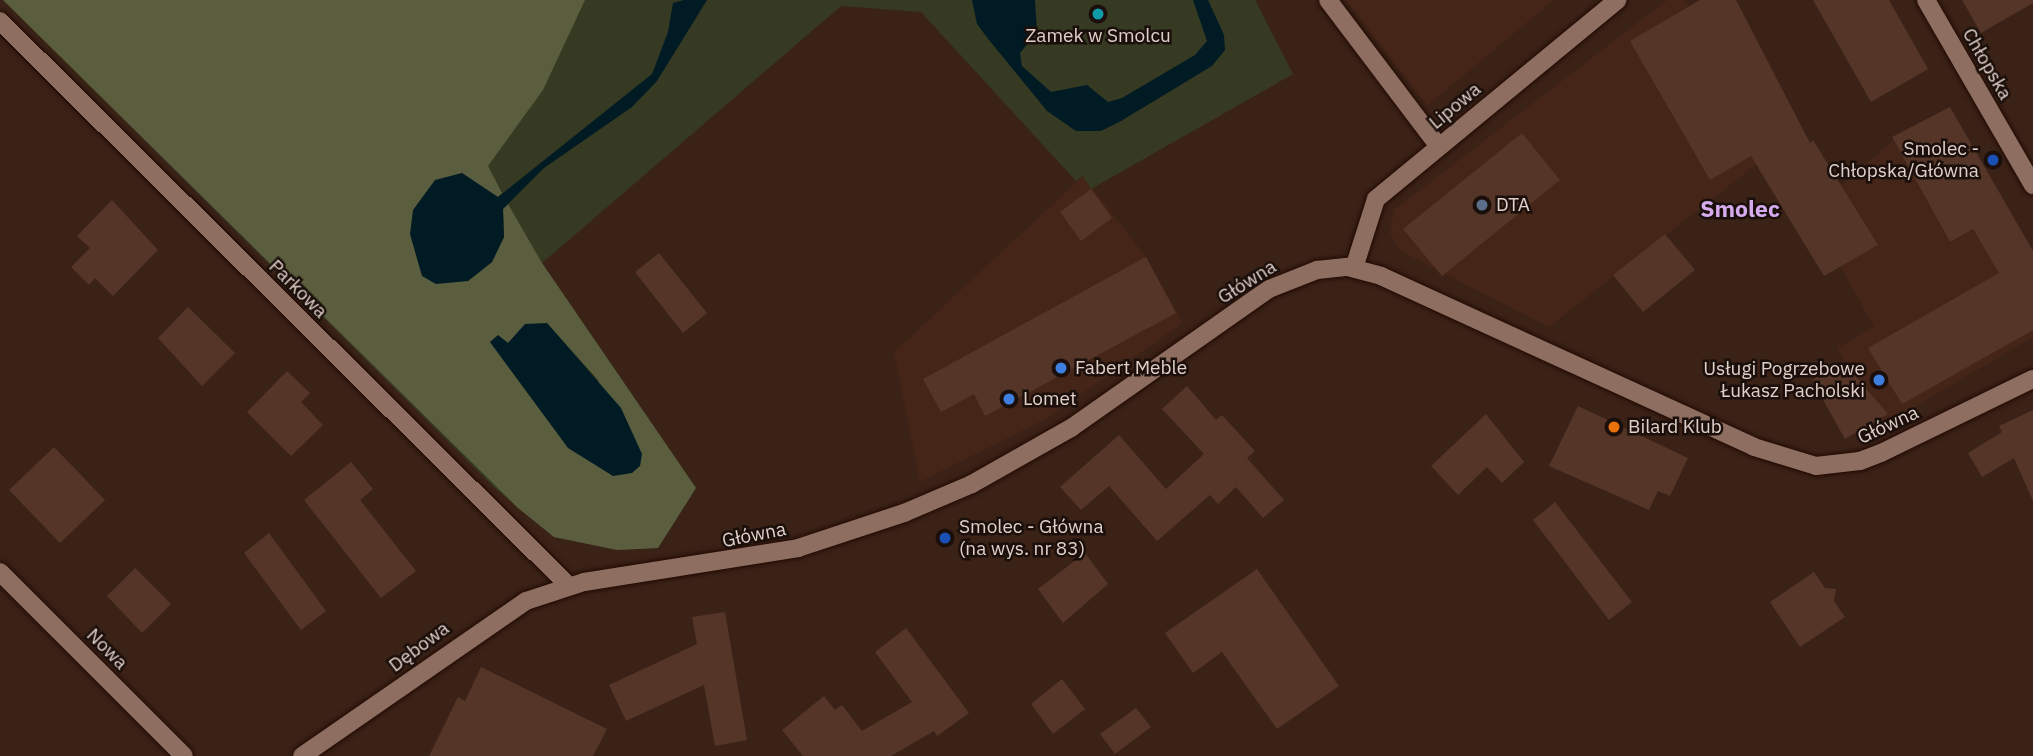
<!DOCTYPE html>
<meta charset="utf-8">
<style>
body{margin:0}
#map{position:relative;width:2033px;height:756px;overflow:hidden;background:#3b2217;font-family:"IBM Plex Sans",sans-serif}
div>[style]{position:absolute}
[style*='--x']{left:calc(var(--x)*1px);top:calc(var(--y)*1px);width:calc(var(--w)*1px);rotate:calc(var(--a)*1deg)}
.built>*{inset:0;background:#452517}
.green>*{inset:0;background:#363a22}
.forest>*{inset:0;background:#5a5e3e}
.water>*{inset:0;background:#001b24}
.building>*{inset:0;background:#543528}
.roads{filter:drop-shadow(0 0 2px #210a02) drop-shadow(0 0 2px #210a02)}
.minor>*{height:18px;margin:-9px;padding:0 9px;transform-origin:9px;border-radius:9px;background:#8d6e61}
.dots>*{width:19px;height:19px;translate:-50% -50%;box-sizing:border-box;border:4px solid #1a0f0a;border-radius:50%}
span{translate:-50% -50%;white-space:nowrap;text-align:center;line-height:1.15;-webkit-text-stroke:5px #1a0f0a;paint-order:stroke}
.poi-label{font-size:19px;color:#e0cfc8}
.right{translate:-100% -50%;text-align:right}
.left{translate:0 -50%;text-align:left}
.street-label{font-size:19px;color:#e0cfc8}
.quarter-label{font-size:23px;color:#d5abed;font-weight:700}
</style>
<div id="map">
<div class="built">
<i style="clip-path:polygon(1346px 0,1554px 0,1427px 106px)"></i>
<i style="clip-path:polygon(1667px 0,1684px 0,1772px 152px,1549px 327px,1400px 251px,1390px 233px,1394px 210px)"></i>
<i style="clip-path:polygon(1893px 140px,1950px 242px,1973px 229px,1999px 273px,2033px 253px,2033px 337px,1882px 426px,1837px 348px,1874px 327px,1811px 213px)"></i>
<i style="clip-path:polygon(1083px 176px,1146px 257px,1183px 323px,1044px 420px,920px 482px,894px 352px)"></i>
</div>
<div class="green">
<i style="clip-path:polygon(3px 0,1255px 0,1293px 74px,1091px 189px,1083px 176px,1076px 181px,921px 12px,841px 6px,542px 263px,696px 488px,658px 548px,617px 550px,554px 537px,497px 490px)"></i>
</div>
<div class="forest">
<i style="clip-path:polygon(evenodd,3px 0,585px 0,543px 90px,488px 166px,502px 193px,497px 198px,462px 173px,468px 281px,492px 262px,504px 237px,503px 208px,508px 204px,542px 263px,696px 488px,658px 548px,617px 550px,554px 537px,518px 508px,3px 0,547px 323px,599px 381px,548px 420px,490px 342px,498px 336px,508px 343px,547px 323px)"></i>
</div>
<div class="water">
<i style="clip-path:polygon(684px 0,707px 0,657px 81px,632px 107px,544px 168px,503px 209px,504px 237px,492px 262px,468px 281px,436px 284px,422px 276px,410px 234px,413px 210px,435px 180px,462px 173px,498px 197px,652px 74px,668px 32px,673px 3px)"></i>
<i style="clip-path:polygon(972px 0,1035px 0,1037px 32px,1020px 53px,1022px 66px,1051px 92px,1087px 85px,1108px 102px,1122px 98px,1195px 55px,1207px 41px,1193px 0,1208px 0,1224px 35px,1225px 50px,1212px 66px,1121px 121px,1101px 131px,1076px 131px,1047px 111px,989px 40px,977px 24px)"></i>
<i style="clip-path:polygon(547px 323px,621px 408px,642px 454px,640px 466px,632px 473px,613px 476px,568px 448px,490px 342px,498px 335px,508px 343px,525px 324px)"></i>
</div>
<div class="building">
<i style="clip-path:polygon(1700px 0,1736px 0,1810px 143px,1813px 140px,1878px 245px,1824px 276px,1751px 156px,1710px 180px,1630px 41px)"></i>
<i style="clip-path:polygon(1813px 0,1889px 0,1928px 69px,1871px 102px)"></i>
<i style="clip-path:polygon(1962px 0,2033px 0,2033px 3px,1981px 33px)"></i>
<i style="clip-path:polygon(1950px 107px,2033px 251px,2033px 330px,1902px 404px,1868px 348px,1999px 273px,1973px 229px,1950px 242px,1892px 137px)"></i>
<i style="clip-path:polygon(1522px 133px,1560px 180px,1442px 276px,1403px 229px)"></i>
<i style="clip-path:polygon(1091px 189px,1112px 218px,1081px 241px,1060px 212px)"></i>
<i style="clip-path:polygon(112px 200px,158px 250px,113px 296px,95px 278px,89px 285px,71px 267px,90px 248px,77px 236px)"></i>
<i style="clip-path:polygon(1665px 234px,1695px 270px,1643px 312px,1613px 275px)"></i>
<i style="clip-path:polygon(659px 253px,707px 313px,683px 333px,635px 272px)"></i>
<i style="clip-path:polygon(1146px 257px,1176px 313px,985px 416px,974px 394px,941px 412px,923px 379px)"></i>
<i style="clip-path:polygon(188px 307px,235px 353px,202px 386px,158px 338px)"></i>
<i style="clip-path:polygon(1843px 362px,1888px 414px,1845px 439px,1812px 380px)"></i>
<i style="clip-path:polygon(287px 371px,310px 393px,301px 402px,323px 425px,291px 456px,247px 412px)"></i>
<i style="clip-path:polygon(1187px 386px,1216px 420px,1222px 415px,1255px 451px,1247px 458px,1284px 500px,1263px 518px,1236px 487px,1218px 504px,1210px 495px,1157px 541px,1109px 486px,1081px 510px,1060px 487px,1119px 435px,1166px 489px,1204px 454px,1162px 409px)"></i>
<i style="clip-path:polygon(1578px 406px,1688px 458px,1670px 496px,1658px 491px,1649px 510px,1549px 466px)"></i>
<i style="clip-path:polygon(2033px 410px,2033px 501px,2014px 458px,1982px 477px,1968px 453px,2002px 432px,1999px 426px)"></i>
<i style="clip-path:polygon(1486px 414px,1524px 462px,1502px 483px,1487px 467px,1458px 495px,1431px 466px)"></i>
<i style="clip-path:polygon(54px 447px,105px 500px,60px 543px,9px 490px)"></i>
<i style="clip-path:polygon(351px 462px,373px 489px,360px 500px,416px 571px,381px 598px,304px 500px)"></i>
<i style="clip-path:polygon(1555px 502px,1632px 602px,1609px 620px,1533px 520px)"></i>
<i style="clip-path:polygon(269px 533px,326px 611px,301px 630px,244px 553px)"></i>
<i style="clip-path:polygon(1085px 553px,1108px 584px,1063px 623px,1038px 589px)"></i>
<i style="clip-path:polygon(135px 568px,171px 604px,142px 633px,107px 596px)"></i>
<i style="clip-path:polygon(1257px 569px,1339px 686px,1277px 729px,1222px 652px,1193px 673px,1165px 633px)"></i>
<i style="clip-path:polygon(1814px 572px,1825px 588px,1836px 589px,1834px 601px,1845px 617px,1800px 647px,1770px 602px)"></i>
<i style="clip-path:polygon(725px 612px,747px 740px,715px 746px,704px 685px,626px 721px,609px 685px,697px 644px,692px 617px)"></i>
<i style="clip-path:polygon(906px 628px,969px 713px,937px 736px,934px 731px,891px 756px,803px 756px,782px 730px,824px 696px,835px 710px,842px 705px,862px 731px,912px 702px,875px 652px)"></i>
<i style="clip-path:polygon(481px 667px,607px 729px,593px 756px,429px 756px,458px 697px,465px 701px)"></i>
<i style="clip-path:polygon(1062px 679px,1085px 709px,1053px 734px,1031px 704px)"></i>
<i style="clip-path:polygon(1136px 708px,1151px 727px,1115px 754px,1100px 734px)"></i>
</div>
<div class="roads">
<div class="minor">
<i style="--x:1328;--y:0;--w:184;--a:52.9"></i>
<i style="--x:1926;--y:0;--w:214;--a:60"></i>
<i style="--x:0;--y:21;--w:800;--a:44.8"></i>
<i style="--x:1354;--y:268;--w:72;--a:-72.3"></i>
<i style="--x:1376;--y:199;--w:313;--a:-39.5"></i>
<i style="--x:0;--y:572;--w:260;--a:45"></i>
<i style="--x:302;--y:756;--w:272;--a:-34.7"></i>
<i style="--x:526;--y:601;--w:61;--a:-18.1"></i>
<i style="--x:584;--y:582;--w:217;--a:-9"></i>
<i style="--x:798;--y:548;--w:112;--a:-18.3"></i>
<i style="--x:904;--y:513;--w:74;--a:-23.1"></i>
<i style="--x:972;--y:484;--w:114;--a:-29.5"></i>
<i style="--x:1071;--y:428;--w:242;--a:-35.1"></i>
<i style="--x:1269;--y:289;--w:52;--a:-21.6"></i>
<i style="--x:1317;--y:270;--w:31;--a:-6"></i>
<i style="--x:1348;--y:267;--w:34;--a:15"></i>
<i style="--x:1381;--y:276;--w:410;--a:24.6"></i>
<i style="--x:1754;--y:447;--w:65;--a:17"></i>
<i style="--x:1816;--y:466;--w:44;--a:-6.5"></i>
<i style="--x:1860;--y:461;--w:22;--a:-21"></i>
<i style="--x:1881;--y:453;--w:169;--a:-26"></i>
</div>
</div>
<div class="dots">
<i style="left:1098px;top:14px;background:#0f9aa8"></i>
<i style="left:1993px;top:160px;background:#1a4fb4"></i>
<i style="left:1482px;top:205px;background:#5c6f8a"></i>
<i style="left:1061px;top:368px;background:#3f7fe0"></i>
<i style="left:1879px;top:380px;background:#3f7fe0"></i>
<i style="left:1009px;top:399px;background:#3f7fe0"></i>
<i style="left:1614px;top:427px;background:#e8710a"></i>
<i style="left:945px;top:538px;background:#1a4fb4"></i>
</div>
<div class="poi-label">
<span style="left:1098px;top:36px">Zamek w Smolcu</span>
<span class="right" style="left:1979px;top:160px">Smolec -<br>Chłopska/Główna</span>
<span class="left" style="left:1496px;top:205px">DTA</span>
<span class="left" style="left:1075px;top:368px">Fabert Meble</span>
<span class="right" style="left:1865px;top:380px">Usługi Pogrzebowe<br>Łukasz Pacholski</span>
<span class="left" style="left:1023px;top:399px">Lomet</span>
<span class="left" style="left:1628px;top:427px">Bilard Klub</span>
<span class="left" style="left:959px;top:538px">Smolec - Główna<br>(na wys. nr 83)</span>
</div>
<div class="street-label">
<span style="left:1987px;top:64px;rotate:60deg">Chłopska</span>
<span style="left:1455px;top:106px;rotate:-40deg">Lipowa</span>
<span style="left:1247px;top:282px;rotate:-32deg">Główna</span>
<span style="left:298px;top:289px;rotate:45deg">Parkowa</span>
<span style="left:1888px;top:425px;rotate:-25deg">Główna</span>
<span style="left:754px;top:535px;rotate:-11deg">Główna</span>
<span style="left:419px;top:647px;rotate:-37deg">Dębowa</span>
<span style="left:107px;top:649px;rotate:45deg">Nowa</span>
</div>
<div class="quarter-label">
<span style="left:1740px;top:208px">Smolec</span>
</div>
</div>
